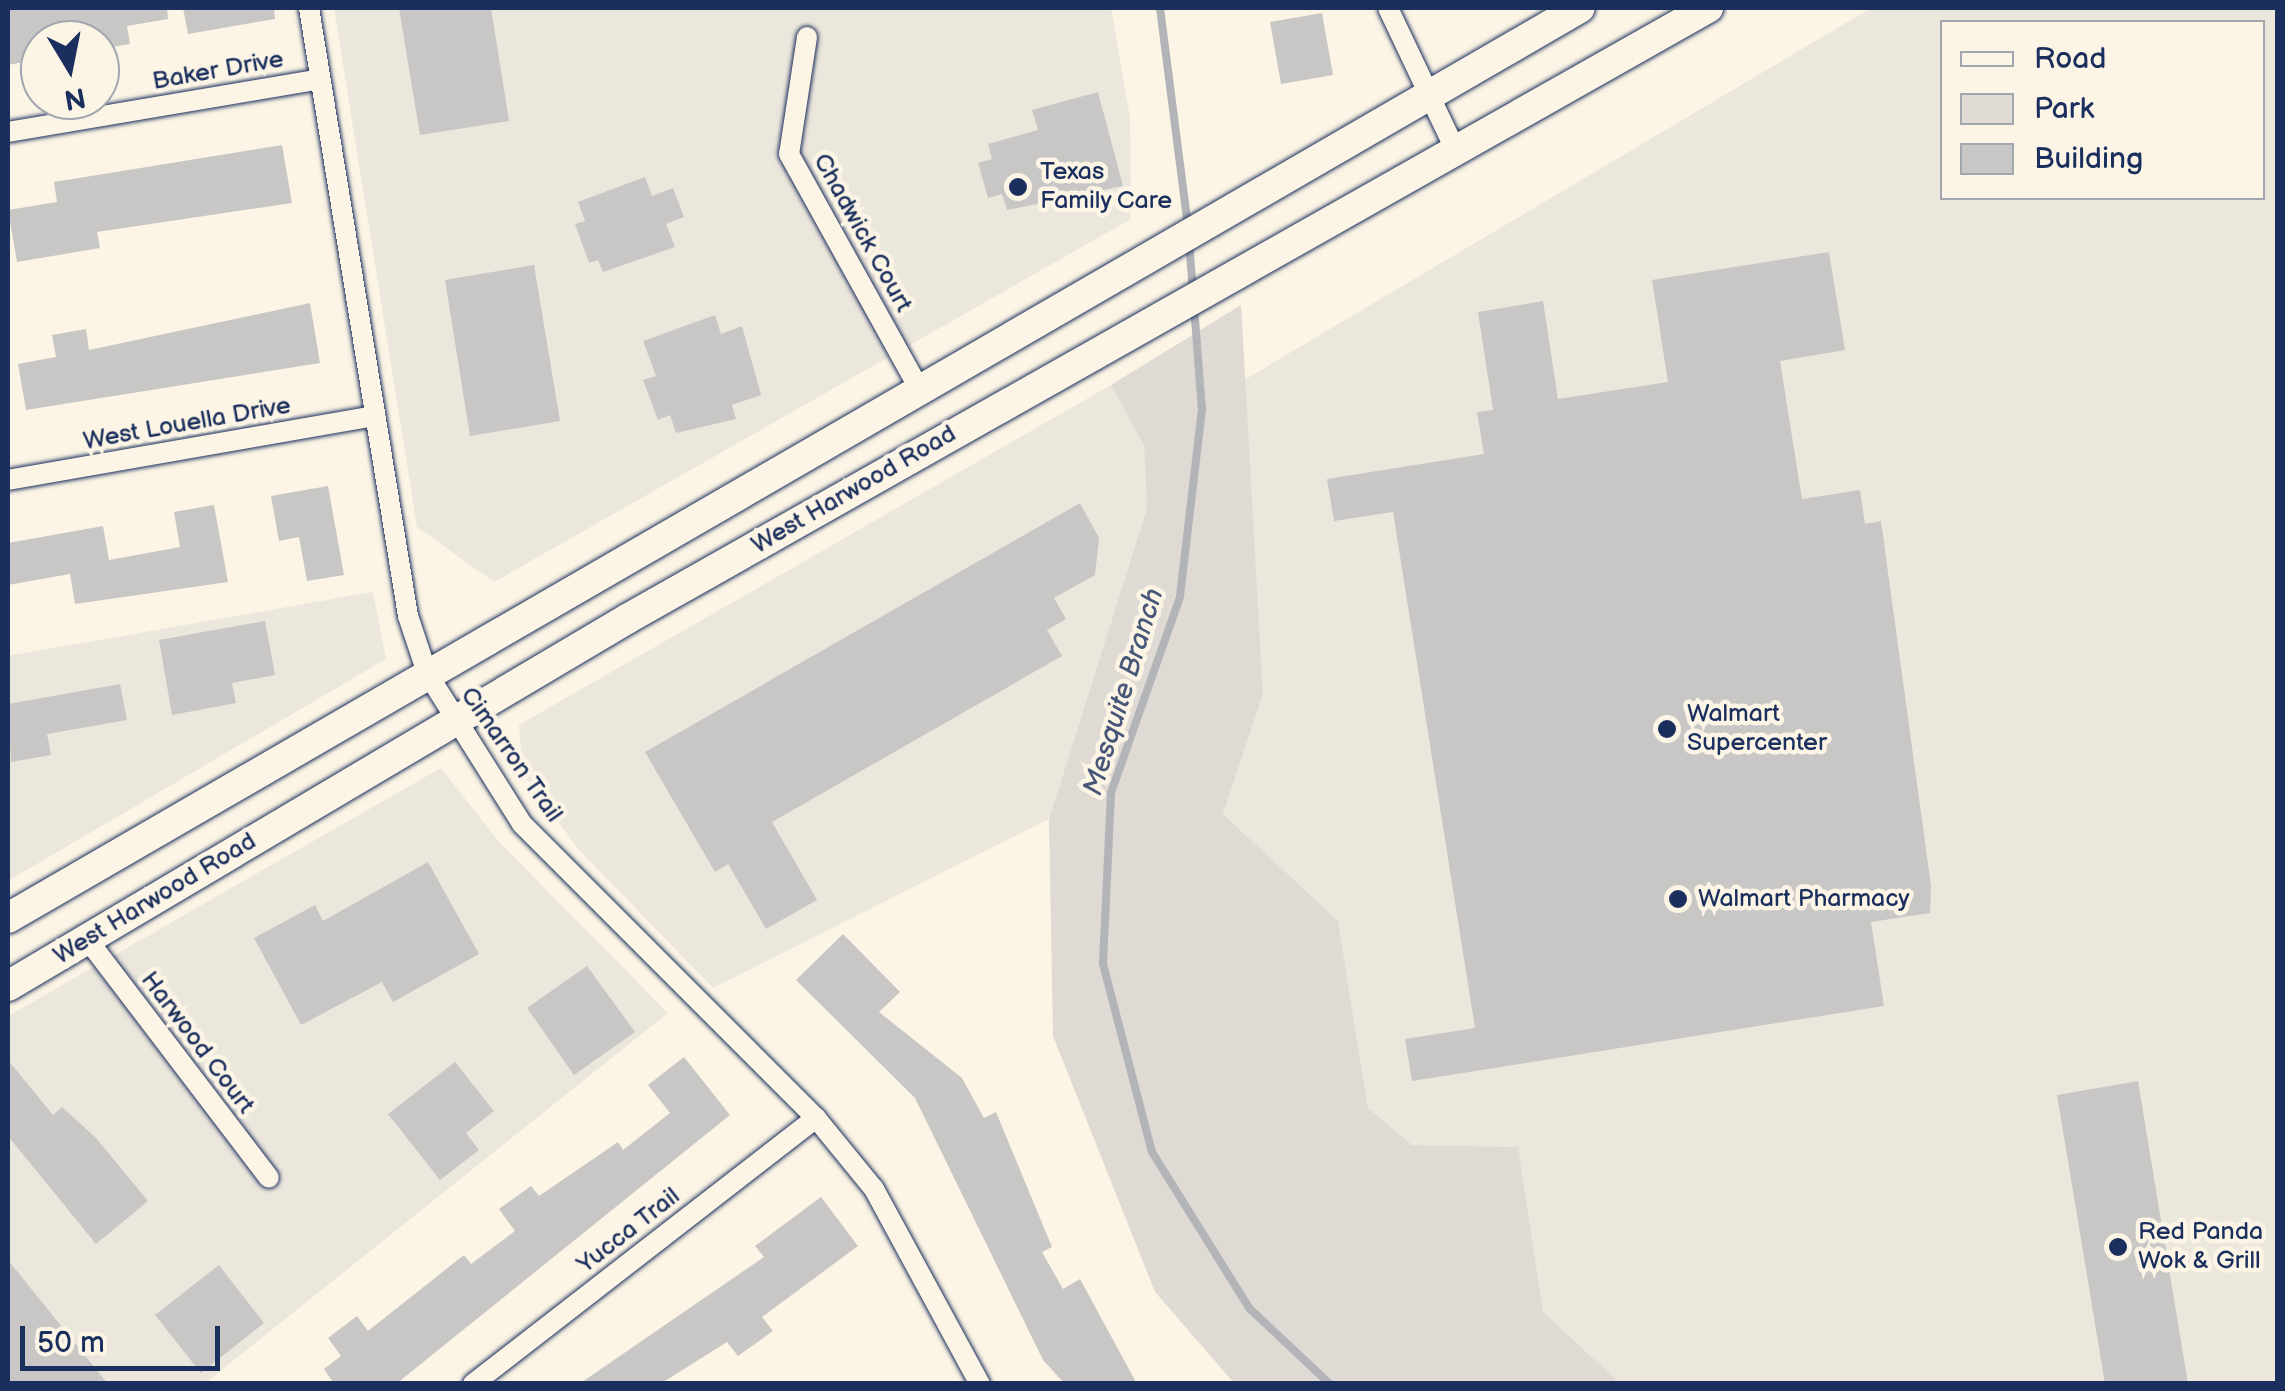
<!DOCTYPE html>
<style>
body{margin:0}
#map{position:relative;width:2285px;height:1391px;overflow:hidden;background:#fcf5e5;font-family:"Balsamiq Sans",sans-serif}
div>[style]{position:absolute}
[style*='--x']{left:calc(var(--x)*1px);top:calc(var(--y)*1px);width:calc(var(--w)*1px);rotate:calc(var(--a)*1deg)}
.built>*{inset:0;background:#ece7dc}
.green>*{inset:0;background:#dfdbd4}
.stream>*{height:8px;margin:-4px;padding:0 4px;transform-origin:4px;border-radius:4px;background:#b2b4b8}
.building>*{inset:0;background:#c8c7c6}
.roads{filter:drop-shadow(0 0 2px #1b2f5e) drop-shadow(0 0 2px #1b2f5e)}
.minor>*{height:20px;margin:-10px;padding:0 10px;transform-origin:10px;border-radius:10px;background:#fcf5e5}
.secondary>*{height:30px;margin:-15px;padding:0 15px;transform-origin:15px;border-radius:15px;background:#fcf5e5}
.dots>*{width:28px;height:28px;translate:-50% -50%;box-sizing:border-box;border:5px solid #fcf5e5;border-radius:50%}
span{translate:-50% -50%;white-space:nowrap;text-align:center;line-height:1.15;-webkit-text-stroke:9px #fcf5e5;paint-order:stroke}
.street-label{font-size:25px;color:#1b2f5e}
.poi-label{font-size:25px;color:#1b2f5e}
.left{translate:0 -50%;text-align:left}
.water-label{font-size:28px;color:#485779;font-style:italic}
.frame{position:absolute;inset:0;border:10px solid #1b2f5e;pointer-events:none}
.legend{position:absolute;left:1940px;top:20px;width:325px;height:180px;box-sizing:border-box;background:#fcf5e5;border:2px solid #a2a6af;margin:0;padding:12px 18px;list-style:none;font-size:30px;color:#1b2f5e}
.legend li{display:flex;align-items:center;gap:20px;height:50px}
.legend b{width:50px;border:2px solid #a2a6af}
.north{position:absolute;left:20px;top:20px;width:100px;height:100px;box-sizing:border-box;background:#fcf5e5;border:2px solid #a2a6af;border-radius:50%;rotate:170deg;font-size:28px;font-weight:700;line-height:40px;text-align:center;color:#1b2f5e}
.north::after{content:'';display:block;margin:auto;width:35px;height:45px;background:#1b2f5e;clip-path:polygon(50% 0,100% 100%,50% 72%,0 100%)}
.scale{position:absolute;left:20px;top:1326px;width:200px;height:45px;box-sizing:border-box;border:5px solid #1b2f5e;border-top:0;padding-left:12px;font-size:30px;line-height:35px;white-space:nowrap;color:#1b2f5e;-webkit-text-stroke:8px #fcf5e5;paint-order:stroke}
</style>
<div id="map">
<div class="built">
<i style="clip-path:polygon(334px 8px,1111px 8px,1130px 117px,1131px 219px,494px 582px,417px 527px)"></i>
<i style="clip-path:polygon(evenodd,1871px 8px,2277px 8px,2277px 1383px,1620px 1383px,1542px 1312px,1517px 1147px,1411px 1145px,1368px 1108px,1338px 922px,1223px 814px,1263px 694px,1244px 380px,1871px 8px,1942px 22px,2262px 22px,2262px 198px,1942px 198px,1942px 22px)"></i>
<i style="clip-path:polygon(1111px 385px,1144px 446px,1147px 508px,1049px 819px,713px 988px,578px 849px,523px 774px,519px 725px)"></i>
<i style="clip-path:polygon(373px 592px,386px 659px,8px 881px,8px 656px)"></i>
<i style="clip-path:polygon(441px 768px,500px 843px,668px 1013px,204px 1384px,8px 1383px,8px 1016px)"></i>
</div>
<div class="green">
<i style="clip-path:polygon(1241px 305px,1263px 694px,1223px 814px,1338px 921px,1368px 1108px,1412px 1145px,1518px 1147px,1543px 1312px,1620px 1383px,1234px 1383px,1155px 1292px,1053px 1036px,1049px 819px,1147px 508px,1144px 446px,1111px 385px)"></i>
</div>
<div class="stream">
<i style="--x:1160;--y:8;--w:221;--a:82.7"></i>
<i style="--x:1189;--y:241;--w:51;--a:85.5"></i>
<i style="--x:1194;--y:306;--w:103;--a:85.6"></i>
<i style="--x:1202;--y:409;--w:189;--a:96.7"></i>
<i style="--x:1180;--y:597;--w:208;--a:109.4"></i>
<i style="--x:1111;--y:793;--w:171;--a:92.7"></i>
<i style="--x:1103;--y:964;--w:194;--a:75.4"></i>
<i style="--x:1152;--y:1152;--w:184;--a:58.1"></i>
<i style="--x:1249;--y:1308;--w:111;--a:43.2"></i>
</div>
<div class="building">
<i style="clip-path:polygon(8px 8px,167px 8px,168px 19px,127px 26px,130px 44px,100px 49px,100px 40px,40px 40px,40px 59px,8px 65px)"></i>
<i style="clip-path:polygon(183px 8px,274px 8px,275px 19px,188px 34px)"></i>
<i style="clip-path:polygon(399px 8px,491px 8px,509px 121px,420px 135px)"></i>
<i style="clip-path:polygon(1322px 13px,1333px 75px,1281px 84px,1270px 22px)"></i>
<i style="clip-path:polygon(1098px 92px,1123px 186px,1007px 210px,1002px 194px,988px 198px,978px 163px,992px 159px,988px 144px,1038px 130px,1032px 110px)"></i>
<i style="clip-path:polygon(282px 145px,292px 203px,97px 232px,100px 248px,17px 262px,8px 210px,57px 202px,54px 182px)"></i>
<i style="clip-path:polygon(645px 177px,652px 196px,673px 188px,684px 217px,666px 224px,675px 247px,603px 272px,598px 260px,589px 263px,575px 224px,585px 221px,578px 202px)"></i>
<i style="clip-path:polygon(1829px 252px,1845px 350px,1780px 361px,1802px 499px,1860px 490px,1865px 524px,1881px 521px,1931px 886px,1930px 913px,1871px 922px,1884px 1006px,1412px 1081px,1405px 1039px,1475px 1028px,1393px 512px,1334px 521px,1327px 479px,1484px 454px,1477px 412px,1493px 410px,1478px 312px,1543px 301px,1558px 399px,1668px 382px,1652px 280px)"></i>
<i style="clip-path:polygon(534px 265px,560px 421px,470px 436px,445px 280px)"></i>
<i style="clip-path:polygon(310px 303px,320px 363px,26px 410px,18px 364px,56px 357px,52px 335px,86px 329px,89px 350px)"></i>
<i style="clip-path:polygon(715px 315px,721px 334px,742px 326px,761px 395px,732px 405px,736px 419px,676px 433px,670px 415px,658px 420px,643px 380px,656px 376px,643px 341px)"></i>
<i style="clip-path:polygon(328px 486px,344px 575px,307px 581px,299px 537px,279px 541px,271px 496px)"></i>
<i style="clip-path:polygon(1080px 503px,1099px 538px,1095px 575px,1054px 598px,1066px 619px,1047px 630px,1062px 656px,772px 822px,817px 900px,766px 929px,728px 864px,715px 872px,645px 752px)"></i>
<i style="clip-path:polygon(214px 505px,228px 582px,75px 604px,70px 574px,8px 585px,8px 543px,103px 526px,109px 560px,180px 547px,174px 512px)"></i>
<i style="clip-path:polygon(265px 621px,275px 675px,232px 683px,236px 703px,172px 715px,159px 640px)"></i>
<i style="clip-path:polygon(120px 684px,127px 720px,47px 734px,51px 755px,11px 762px,8px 704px)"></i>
<i style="clip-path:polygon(428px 862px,479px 954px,393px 1002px,382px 982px,301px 1025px,254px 938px,315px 905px,323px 921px)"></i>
<i style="clip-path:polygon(843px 934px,900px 992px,879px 1012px,962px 1078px,984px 1118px,996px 1112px,1052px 1247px,1042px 1252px,1063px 1289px,1080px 1279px,1137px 1384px,1065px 1384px,1043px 1360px,915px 1098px,796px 980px)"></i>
<i style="clip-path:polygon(587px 966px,635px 1032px,574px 1075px,527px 1008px)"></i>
<i style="clip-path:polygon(684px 1057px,730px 1115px,396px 1384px,334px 1384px,324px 1369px,341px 1356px,328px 1338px,357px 1316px,368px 1331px,464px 1255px,471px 1264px,515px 1231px,499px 1209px,531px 1186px,539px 1196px,618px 1142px,623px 1150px,670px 1113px,648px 1085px)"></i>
<i style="clip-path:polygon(8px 1060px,53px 1115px,62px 1107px,96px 1138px,148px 1201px,96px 1244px,8px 1136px)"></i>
<i style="clip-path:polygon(455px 1062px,494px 1111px,466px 1133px,479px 1150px,440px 1180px,388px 1114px)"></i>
<i style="clip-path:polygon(2138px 1081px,2188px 1384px,2105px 1384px,2057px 1095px)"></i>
<i style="clip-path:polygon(821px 1197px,858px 1246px,762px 1317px,773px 1331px,738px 1356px,727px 1342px,660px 1384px,579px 1384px,764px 1257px,755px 1246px)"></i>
<i style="clip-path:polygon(8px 1260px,108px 1384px,8px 1384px)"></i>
<i style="clip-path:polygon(219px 1265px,264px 1323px,201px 1373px,155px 1315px)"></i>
</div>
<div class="roads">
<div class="minor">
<i style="--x:309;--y:8;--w:616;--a:80.75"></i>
<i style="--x:408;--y:616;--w:60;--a:71.6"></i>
<i style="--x:427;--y:673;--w:178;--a:57.8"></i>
<i style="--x:522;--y:824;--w:416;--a:45"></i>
<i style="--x:816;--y:1118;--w:92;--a:50.8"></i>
<i style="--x:874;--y:1189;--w:222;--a:61.5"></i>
<i style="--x:1388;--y:8;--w:156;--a:64.6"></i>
<i style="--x:807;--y:37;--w:118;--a:98.7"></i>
<i style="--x:789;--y:154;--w:269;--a:61"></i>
<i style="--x:8;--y:132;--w:316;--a:-9.6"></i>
<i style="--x:8;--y:480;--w:373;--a:-9.9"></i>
<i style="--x:87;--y:939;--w:300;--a:52.7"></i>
<i style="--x:473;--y:1384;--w:434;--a:-37.8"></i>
</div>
<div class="secondary">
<i style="--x:8;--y:918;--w:1816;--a:-30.07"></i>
<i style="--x:8;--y:986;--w:720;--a:-30.66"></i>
<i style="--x:627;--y:619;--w:1242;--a:-29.48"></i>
</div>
</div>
<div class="dots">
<i style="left:1018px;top:187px;background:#1b2f5e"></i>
<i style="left:1667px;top:729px;background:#1b2f5e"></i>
<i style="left:1678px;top:899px;background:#1b2f5e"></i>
<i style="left:2118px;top:1247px;background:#1b2f5e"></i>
</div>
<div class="street-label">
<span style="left:218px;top:71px;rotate:-10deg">Baker Drive</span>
<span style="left:862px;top:233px;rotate:61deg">Chadwick Court</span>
<span style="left:187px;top:424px;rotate:-10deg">West Louella Drive</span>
<span style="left:854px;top:490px;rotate:-30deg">West Harwood Road</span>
<span style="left:511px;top:755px;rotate:55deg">Cimarron Trail</span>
<span style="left:155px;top:899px;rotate:-31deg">West Harwood Road</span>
<span style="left:197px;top:1043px;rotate:53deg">Harwood Court</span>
<span style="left:629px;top:1231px;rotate:-38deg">Yucca Trail</span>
</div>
<div class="poi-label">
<span class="left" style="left:1040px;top:187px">Texas<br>Family Care</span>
<span class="left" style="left:1687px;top:729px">Walmart<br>Supercenter</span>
<span class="left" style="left:1698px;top:899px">Walmart Pharmacy</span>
<span class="left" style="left:2138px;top:1247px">Red Panda<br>Wok &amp; Grill</span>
</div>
<div class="water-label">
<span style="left:1124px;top:692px;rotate:-73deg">Mesquite Branch</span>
</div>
<div class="frame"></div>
<ul class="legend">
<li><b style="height:12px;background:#fcf5e5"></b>Road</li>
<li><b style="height:28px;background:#dfdbd4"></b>Park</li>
<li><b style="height:28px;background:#c8c7c6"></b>Building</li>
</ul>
<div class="north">N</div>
<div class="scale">50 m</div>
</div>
